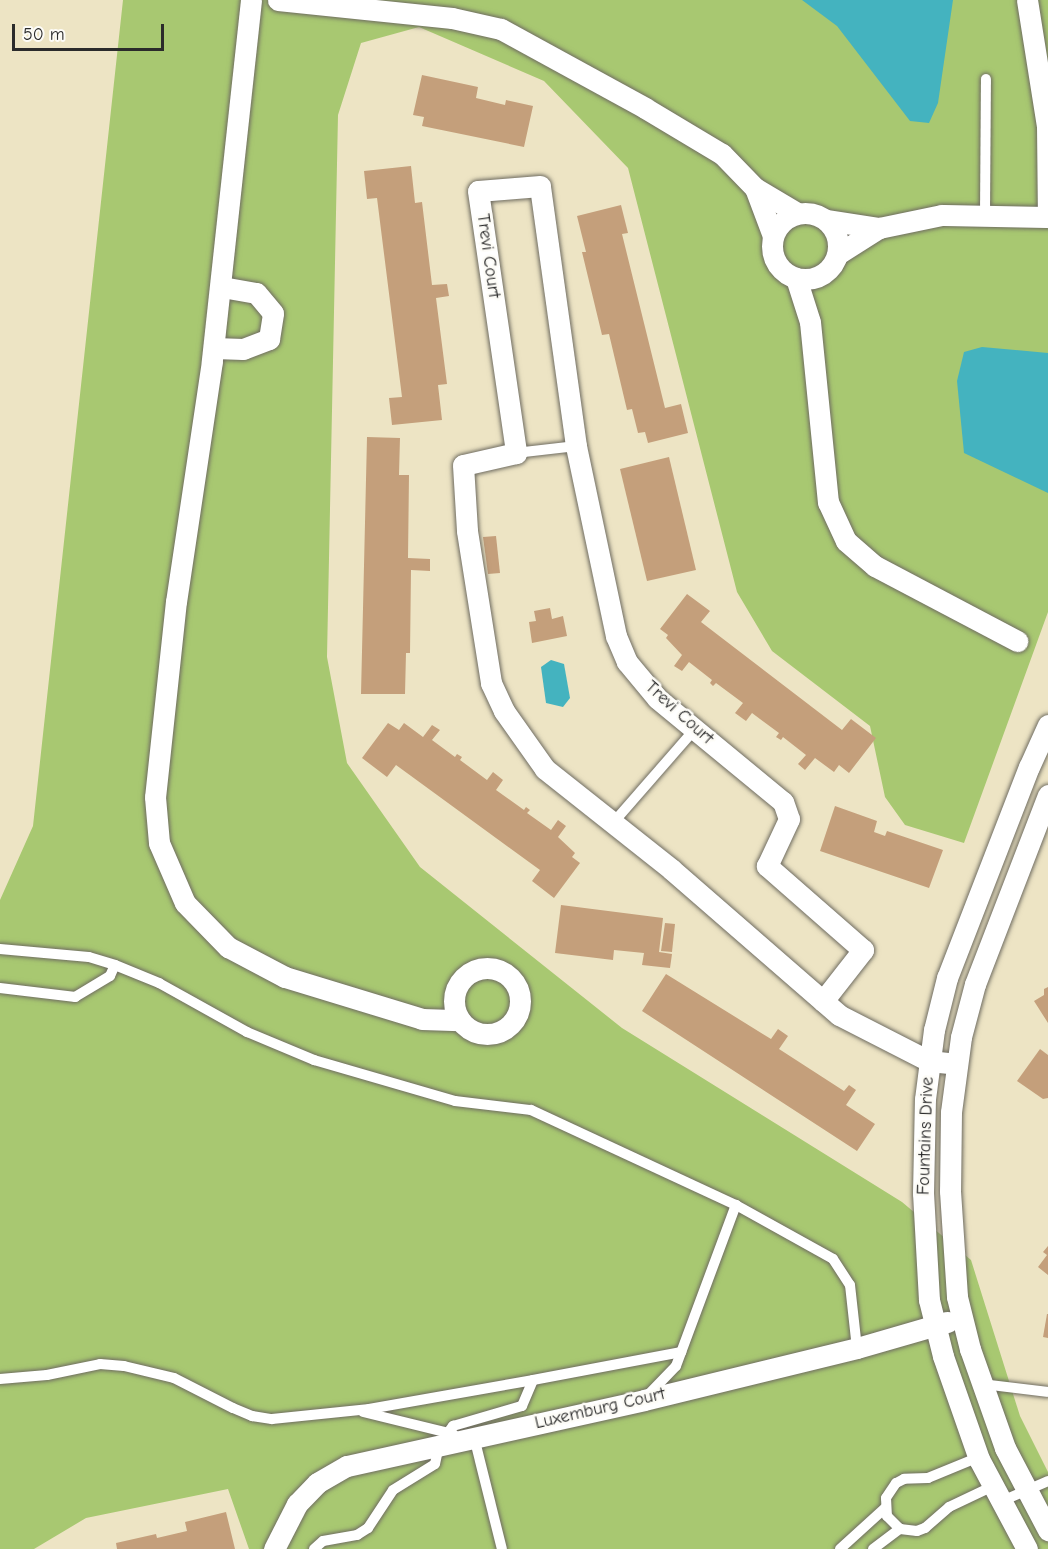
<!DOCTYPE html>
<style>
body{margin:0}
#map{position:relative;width:1048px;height:1549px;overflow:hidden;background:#ede4c4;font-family:"Comic Neue",sans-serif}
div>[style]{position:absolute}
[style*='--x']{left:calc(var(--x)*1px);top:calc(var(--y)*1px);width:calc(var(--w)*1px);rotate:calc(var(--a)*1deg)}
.green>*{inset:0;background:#a8c871}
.water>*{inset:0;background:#44b3bf}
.building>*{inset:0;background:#c49f7b}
.roads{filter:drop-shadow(0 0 2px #6f6c61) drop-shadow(0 0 2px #6f6c61)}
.service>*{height:10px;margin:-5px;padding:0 5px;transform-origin:5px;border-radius:5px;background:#fff}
.minor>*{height:21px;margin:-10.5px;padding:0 10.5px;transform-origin:10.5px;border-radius:10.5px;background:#fff}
.minor>.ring{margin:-10.5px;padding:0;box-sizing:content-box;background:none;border:21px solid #fff;border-radius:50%}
span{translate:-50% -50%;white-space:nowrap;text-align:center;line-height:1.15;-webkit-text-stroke:5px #fdfcf7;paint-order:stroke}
.street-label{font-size:18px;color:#2b2b2b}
.scale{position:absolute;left:12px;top:24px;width:152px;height:27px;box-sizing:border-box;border:3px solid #2b2b2b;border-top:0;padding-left:8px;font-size:18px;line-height:21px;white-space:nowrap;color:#2b2b2b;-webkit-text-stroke:4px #fdfcf7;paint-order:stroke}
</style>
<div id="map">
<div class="green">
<i style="clip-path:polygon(123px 0,1048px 0,1048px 612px,964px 843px,905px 825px,885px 797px,870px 726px,772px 651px,737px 592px,628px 168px,544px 81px,419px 27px,361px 43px,338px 115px,327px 657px,347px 763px,420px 867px,622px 1028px,902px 1202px,971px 1260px,1020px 1416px,1048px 1472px,1048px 1549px,249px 1549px,228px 1489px,86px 1518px,34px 1549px,0 1549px,0 900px,33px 826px)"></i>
</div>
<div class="water">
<i style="clip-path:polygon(802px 0,953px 0,938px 103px,929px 123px,910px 121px,837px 26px)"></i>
<i style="clip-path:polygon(982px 347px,1048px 353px,1048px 493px,964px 453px,957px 381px,964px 352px)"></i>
<i style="clip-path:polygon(551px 660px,564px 664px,570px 698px,563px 707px,546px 703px,541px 667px)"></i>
</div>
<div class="building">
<i style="clip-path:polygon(422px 75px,478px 87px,476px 98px,505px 105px,506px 100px,533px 106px,524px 147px,422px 126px,424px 117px,413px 115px)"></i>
<i style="clip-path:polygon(411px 166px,415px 203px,422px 202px,432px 285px,447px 284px,449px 296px,436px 298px,447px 384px,438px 385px,442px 420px,392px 425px,389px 398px,402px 397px,377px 198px,367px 199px,364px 171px)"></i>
<i style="clip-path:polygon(621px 205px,628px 233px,622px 234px,665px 408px,681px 404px,688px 433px,648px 443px,645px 432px,638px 433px,632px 409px,627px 410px,609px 334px,602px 335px,582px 252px,586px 252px,577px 216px)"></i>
<i style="clip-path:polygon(367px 437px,400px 438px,399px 475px,409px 475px,408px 558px,430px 559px,430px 571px,411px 570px,410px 653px,406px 653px,405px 694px,361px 694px)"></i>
<i style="clip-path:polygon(669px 457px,696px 570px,647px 581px,620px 469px)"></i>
<i style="clip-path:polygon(496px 536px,500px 573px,488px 574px,483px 537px)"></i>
<i style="clip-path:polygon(687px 594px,710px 611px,701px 622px,842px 730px,851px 719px,876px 738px,849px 773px,839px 765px,834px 772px,815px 758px,805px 770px,798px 764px,806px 755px,783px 737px,781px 740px,776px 737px,779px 733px,752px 713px,746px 721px,735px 713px,743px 703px,716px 683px,713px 686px,710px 683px,712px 680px,689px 662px,682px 671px,674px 666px,682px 655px,666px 638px,668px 635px,660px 629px)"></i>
<i style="clip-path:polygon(550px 608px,552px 619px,563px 616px,567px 636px,532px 643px,529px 622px,536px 621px,534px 611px)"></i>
<i style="clip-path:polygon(388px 723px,399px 730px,404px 723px,423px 737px,432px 725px,440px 730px,432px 740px,455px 757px,457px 754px,462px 757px,460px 760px,487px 780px,493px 772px,503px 780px,496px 790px,524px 810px,526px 807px,530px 810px,527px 813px,551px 830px,558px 820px,566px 826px,558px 837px,575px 853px,572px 857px,580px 863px,554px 898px,532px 881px,540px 870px,396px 765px,387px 777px,362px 758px)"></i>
<i style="clip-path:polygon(835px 806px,877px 821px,874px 832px,885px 836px,887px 831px,943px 850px,929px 888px,820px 851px)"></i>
<i style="clip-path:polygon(561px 905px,663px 918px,659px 952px,672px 954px,670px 968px,642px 965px,644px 953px,614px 950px,613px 960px,555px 953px)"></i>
<i style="clip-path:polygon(665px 923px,675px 924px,672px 952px,661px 951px)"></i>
<i style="clip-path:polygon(666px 974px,771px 1039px,778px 1029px,788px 1036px,779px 1049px,844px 1091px,849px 1085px,856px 1090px,846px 1105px,875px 1124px,857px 1151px,642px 1011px)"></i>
<i style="clip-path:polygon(1048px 987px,1048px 1023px,1034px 1001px,1044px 995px,1044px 989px)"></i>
<i style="clip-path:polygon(1040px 1049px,1048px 1055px,1048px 1098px,1043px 1099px,1017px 1081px)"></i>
<i style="clip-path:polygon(1048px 1246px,1048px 1275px,1038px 1267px,1047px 1255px,1043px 1252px)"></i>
<i style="clip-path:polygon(1047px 1314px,1048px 1314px,1048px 1338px,1043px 1337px)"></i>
<i style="clip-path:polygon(226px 1512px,235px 1549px,117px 1549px,116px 1543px,156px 1534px,157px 1538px,187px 1531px,185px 1522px)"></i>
</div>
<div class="roads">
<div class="service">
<i style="--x:985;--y:214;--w:135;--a:-89.6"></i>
<i style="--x:516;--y:453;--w:60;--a:-6.7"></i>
<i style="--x:613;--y:823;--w:125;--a:-48.9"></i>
<i style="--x:0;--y:949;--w:89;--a:5.1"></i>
<i style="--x:89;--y:957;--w:27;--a:17"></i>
<i style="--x:115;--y:965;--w:48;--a:22.2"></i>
<i style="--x:159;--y:983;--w:101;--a:29.1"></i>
<i style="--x:247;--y:1032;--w:73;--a:22.7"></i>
<i style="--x:314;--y:1060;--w:147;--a:16.2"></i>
<i style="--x:455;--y:1101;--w:77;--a:6.8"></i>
<i style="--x:531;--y:1110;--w:226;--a:24.9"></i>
<i style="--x:0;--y:988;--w:76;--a:6.8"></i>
<i style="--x:75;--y:997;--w:41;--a:-31"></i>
<i style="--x:110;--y:976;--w:12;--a:-66"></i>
<i style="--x:0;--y:1379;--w:47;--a:-4.9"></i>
<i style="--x:47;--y:1375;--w:54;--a:-11.7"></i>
<i style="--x:100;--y:1364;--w:24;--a:5"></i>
<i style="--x:124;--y:1366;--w:51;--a:13.5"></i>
<i style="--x:174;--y:1378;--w:66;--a:27"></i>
<i style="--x:233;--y:1408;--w:21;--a:23"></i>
<i style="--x:252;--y:1416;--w:20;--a:9"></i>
<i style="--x:272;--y:1419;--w:98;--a:-5.9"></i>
<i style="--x:369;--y:1409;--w:167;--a:-10"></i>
<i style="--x:982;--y:1384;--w:66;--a:6.9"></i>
<i style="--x:648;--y:1395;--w:40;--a:-46"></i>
<i style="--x:676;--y:1366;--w:172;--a:-69.6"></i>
<i style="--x:736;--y:1205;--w:111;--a:29.1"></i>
<i style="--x:833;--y:1259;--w:31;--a:57"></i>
<i style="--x:850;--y:1285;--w:63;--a:83.7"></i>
<i style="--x:363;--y:1412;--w:93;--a:13.7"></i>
<i style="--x:474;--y:1437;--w:115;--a:76"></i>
<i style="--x:979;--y:1457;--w:55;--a:157.6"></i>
<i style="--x:928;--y:1478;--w:24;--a:178"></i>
<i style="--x:904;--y:1479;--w:9;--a:153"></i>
<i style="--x:896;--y:1483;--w:18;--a:124"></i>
<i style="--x:886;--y:1498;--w:18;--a:87"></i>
<i style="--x:887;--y:1516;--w:18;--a:45"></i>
<i style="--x:900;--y:1529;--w:17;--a:7"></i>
<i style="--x:917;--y:1531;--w:9;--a:-21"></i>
<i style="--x:925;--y:1528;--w:32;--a:-41"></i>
<i style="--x:949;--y:1507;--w:49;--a:-25.5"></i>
<i style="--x:1002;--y:1501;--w:50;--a:-23.5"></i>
<i style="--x:314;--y:1549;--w:12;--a:-42"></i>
<i style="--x:323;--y:1541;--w:35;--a:-10"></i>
<i style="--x:357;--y:1535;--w:13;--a:-32"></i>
<i style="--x:368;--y:1528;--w:45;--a:-56.7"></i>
<i style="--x:393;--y:1490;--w:49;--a:-31.8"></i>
<i style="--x:435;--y:1464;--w:19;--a:-78"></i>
<i style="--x:439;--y:1445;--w:24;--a:-54"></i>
<i style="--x:453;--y:1426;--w:72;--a:-16.2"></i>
<i style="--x:522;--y:1406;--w:28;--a:-67"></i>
<i style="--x:533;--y:1380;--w:151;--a:-10.7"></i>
<i style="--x:840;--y:1549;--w:61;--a:-42.3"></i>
<i style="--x:873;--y:1549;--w:34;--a:-37"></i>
</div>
<div class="minor">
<i style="--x:251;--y:0;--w:363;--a:96.2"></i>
<i style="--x:212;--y:361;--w:243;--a:98.5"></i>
<i style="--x:176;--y:601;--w:197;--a:96.1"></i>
<i style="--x:155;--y:797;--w:46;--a:85"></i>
<i style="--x:159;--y:843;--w:65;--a:66.6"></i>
<i style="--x:185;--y:903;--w:62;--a:45.7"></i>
<i style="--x:228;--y:947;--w:64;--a:27.8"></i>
<i style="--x:285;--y:977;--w:143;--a:17"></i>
<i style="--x:422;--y:1019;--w:38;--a:2"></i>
<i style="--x:278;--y:0;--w:175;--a:5.9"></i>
<i style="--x:452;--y:18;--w:50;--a:12.7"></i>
<i style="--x:501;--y:29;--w:164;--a:28.7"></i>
<i style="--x:645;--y:108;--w:90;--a:30.9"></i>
<i style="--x:722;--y:154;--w:47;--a:45.9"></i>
<i style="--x:755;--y:188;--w:49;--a:30.8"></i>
<i style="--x:1027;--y:0;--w:128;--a:81"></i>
<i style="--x:1047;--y:126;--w:91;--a:89.4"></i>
<i style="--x:755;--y:188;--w:51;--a:69.4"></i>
<i class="ring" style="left:772px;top:213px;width:45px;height:45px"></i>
<i style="--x:826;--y:220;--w:54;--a:8.6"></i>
<i style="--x:838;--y:254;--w:49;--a:-32.4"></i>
<i style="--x:879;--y:228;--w:64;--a:-11.7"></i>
<i style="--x:942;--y:215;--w:106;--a:1.1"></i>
<i style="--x:796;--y:278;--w:46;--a:72.3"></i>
<i style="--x:810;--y:322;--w:181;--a:84.3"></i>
<i style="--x:828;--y:502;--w:43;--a:65.2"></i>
<i style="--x:846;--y:541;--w:38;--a:41"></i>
<i style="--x:875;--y:566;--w:161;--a:27.8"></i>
<i style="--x:214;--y:348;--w:29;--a:2"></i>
<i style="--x:243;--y:349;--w:28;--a:-21"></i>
<i style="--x:269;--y:339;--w:26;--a:-81"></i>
<i style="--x:273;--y:313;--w:26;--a:-130"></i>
<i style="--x:256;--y:293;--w:36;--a:-170"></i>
<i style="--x:1048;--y:795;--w:203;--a:111.1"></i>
<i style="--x:975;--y:984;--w:55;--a:104.8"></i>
<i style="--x:961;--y:1037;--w:76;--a:97.6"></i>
<i style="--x:951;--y:1112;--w:79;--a:90.7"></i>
<i style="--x:950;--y:1191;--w:106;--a:86.2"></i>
<i style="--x:957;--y:1297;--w:54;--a:76"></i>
<i style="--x:970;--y:1349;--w:105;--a:70.5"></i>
<i style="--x:1005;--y:1448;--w:93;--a:62.3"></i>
<i class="ring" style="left:454px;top:968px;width:45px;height:45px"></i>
<i style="--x:823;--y:1001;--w:65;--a:-51.9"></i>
<i style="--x:863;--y:950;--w:128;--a:-138.8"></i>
<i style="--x:767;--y:866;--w:52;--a:-64.9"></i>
<i style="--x:789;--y:819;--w:18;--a:-109"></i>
<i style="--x:783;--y:802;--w:163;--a:-140.5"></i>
<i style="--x:657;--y:698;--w:47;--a:-129.8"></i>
<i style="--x:627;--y:662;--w:28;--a:-113"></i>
<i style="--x:616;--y:636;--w:194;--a:-101.9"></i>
<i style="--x:576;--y:446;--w:262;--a:-97.9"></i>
<i style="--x:540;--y:186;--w:62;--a:175.4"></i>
<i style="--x:478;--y:191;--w:265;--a:81.7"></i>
<i style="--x:516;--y:453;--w:54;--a:167.2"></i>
<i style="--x:463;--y:465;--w:66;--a:86.5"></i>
<i style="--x:467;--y:531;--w:154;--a:81"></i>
<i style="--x:491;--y:683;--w:31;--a:65"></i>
<i style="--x:504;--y:711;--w:71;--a:54.7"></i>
<i style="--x:545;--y:769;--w:161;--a:38.4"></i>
<i style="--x:671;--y:869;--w:201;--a:41"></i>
<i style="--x:823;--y:1001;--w:21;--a:41"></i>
<i style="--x:839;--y:1015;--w:101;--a:27.1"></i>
<i style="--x:929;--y:1061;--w:28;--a:6"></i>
<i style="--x:274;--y:1549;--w:51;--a:-62.9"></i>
<i style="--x:297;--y:1504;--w:29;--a:-46"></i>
<i style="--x:317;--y:1483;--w:34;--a:-30"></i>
<i style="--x:347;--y:1466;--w:304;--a:-12.5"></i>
<i style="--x:644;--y:1400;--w:219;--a:-13.7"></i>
<i style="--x:857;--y:1348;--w:94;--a:-16.1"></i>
<i style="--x:1027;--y:1549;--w:102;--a:-118.1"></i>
<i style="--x:979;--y:1459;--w:109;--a:-109.3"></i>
<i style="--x:943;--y:1356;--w:58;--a:-104"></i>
<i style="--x:929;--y:1300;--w:107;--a:-93.2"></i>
<i style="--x:923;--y:1193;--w:94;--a:-88.8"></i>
<i style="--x:925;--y:1099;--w:70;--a:-82.6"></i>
<i style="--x:934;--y:1030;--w:54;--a:-76"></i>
<i style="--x:947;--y:978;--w:226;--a:-68.8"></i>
<i style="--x:1029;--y:767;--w:46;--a:-65.7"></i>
</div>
</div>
<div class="street-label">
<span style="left:488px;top:256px;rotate:82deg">Trevi Court</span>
<span style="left:679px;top:713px;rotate:42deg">Trevi Court</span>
<span style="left:926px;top:1136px;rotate:-88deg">Fountains Drive</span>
<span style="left:600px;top:1409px;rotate:-13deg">Luxemburg Court</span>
</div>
<div class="scale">50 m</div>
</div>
